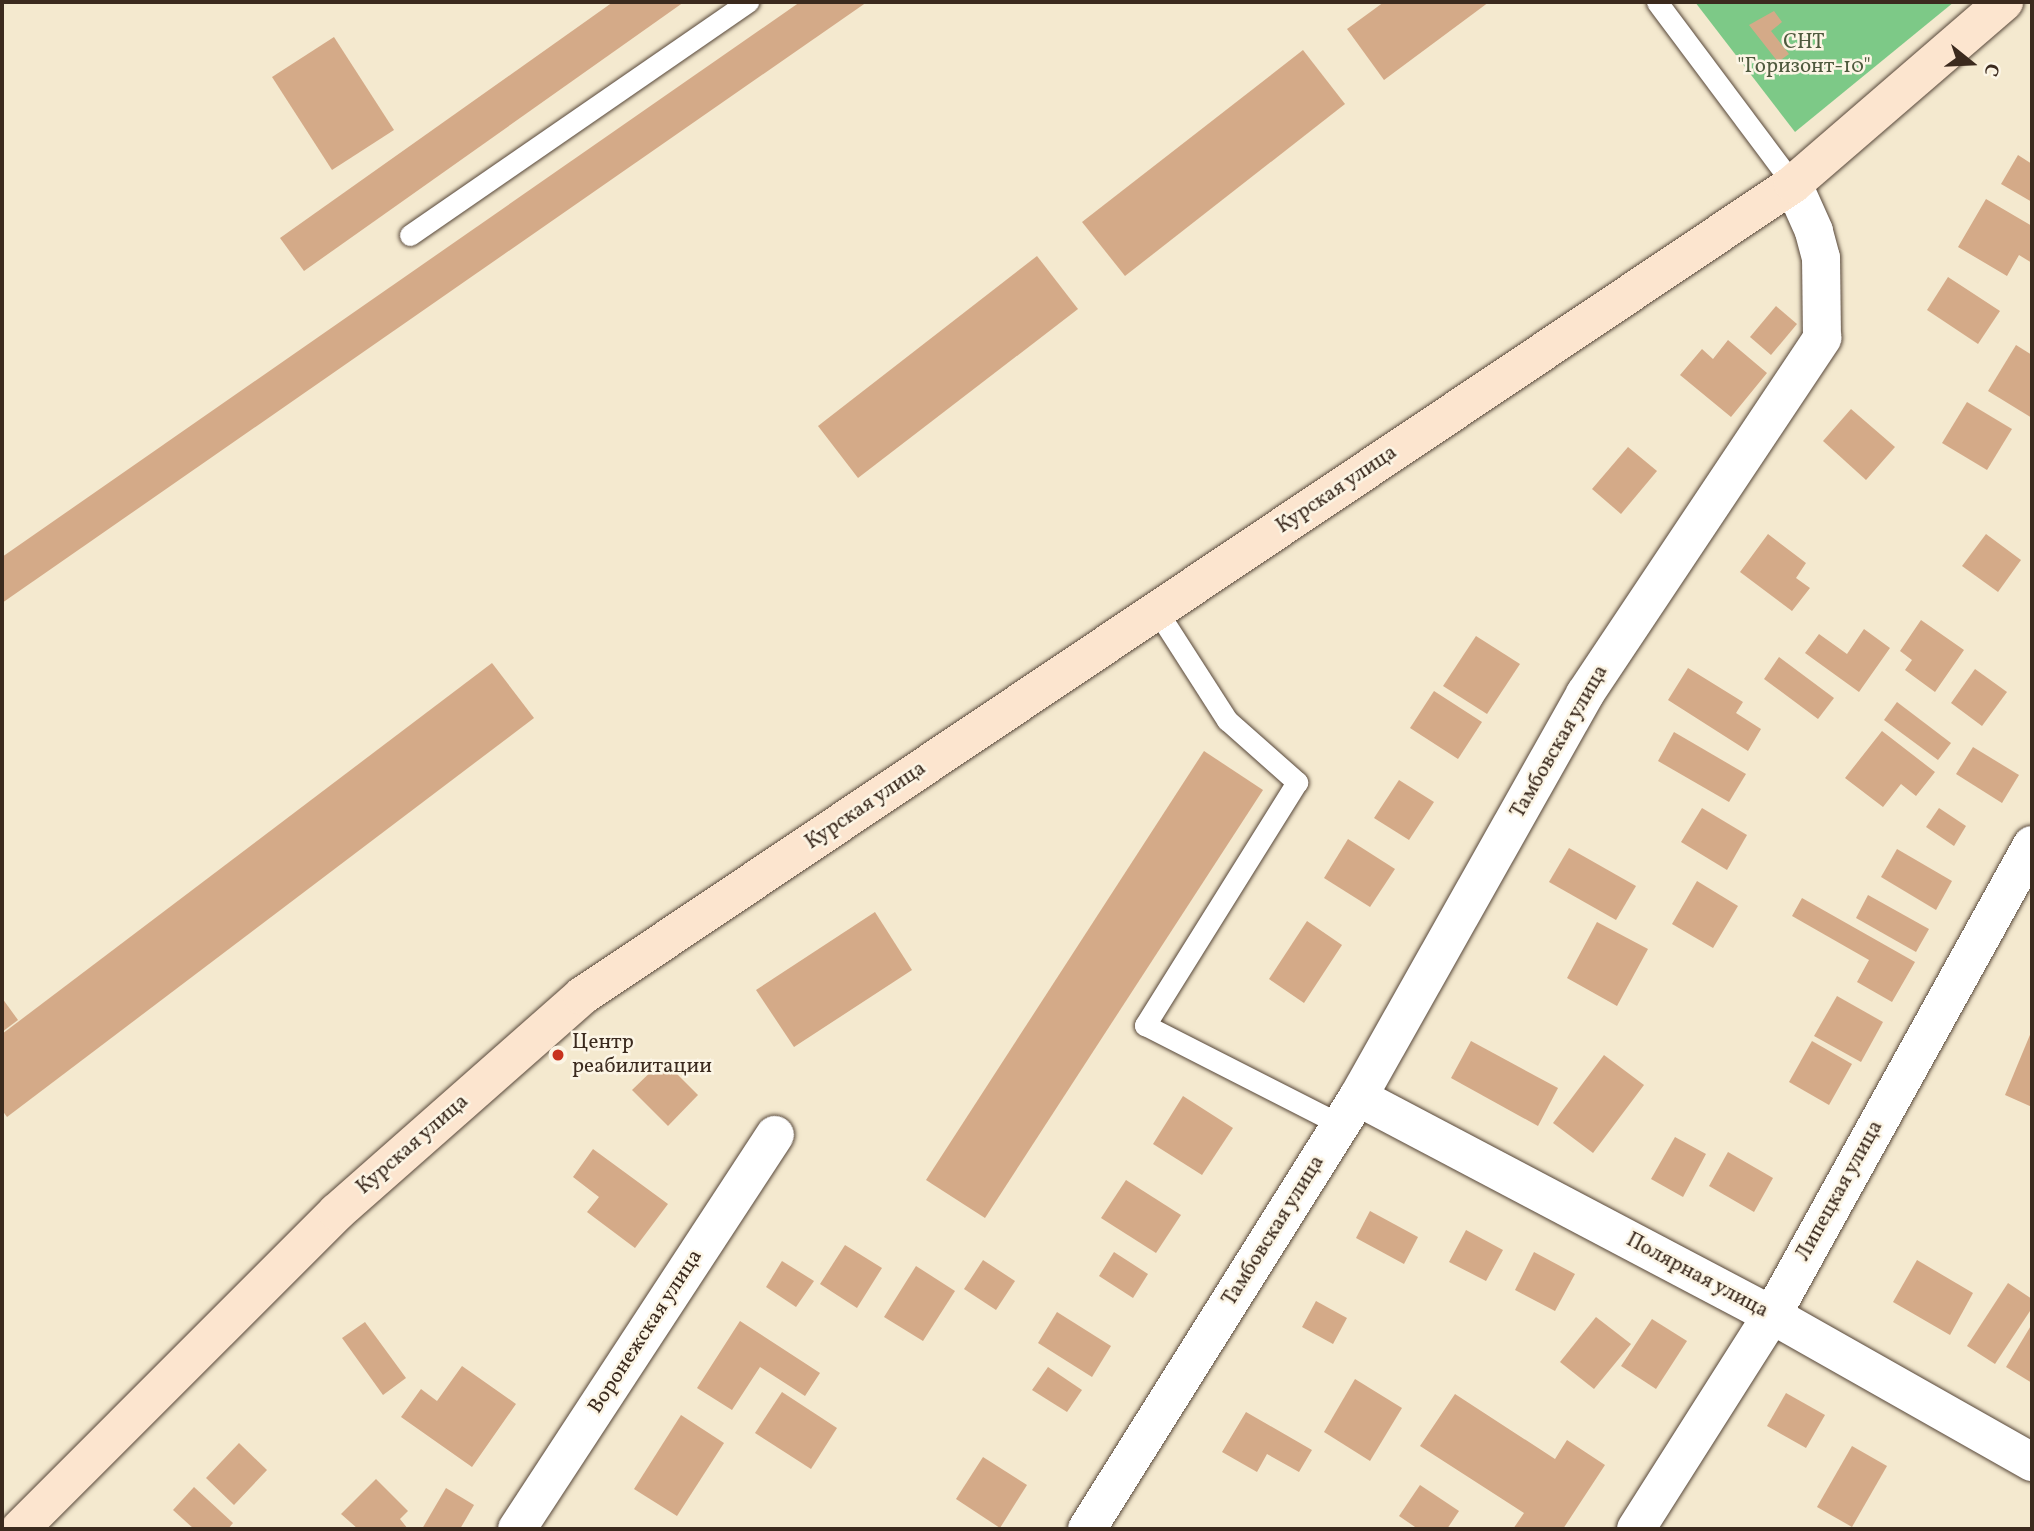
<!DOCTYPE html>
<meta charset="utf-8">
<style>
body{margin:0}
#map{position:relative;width:2034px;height:1531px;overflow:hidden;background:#f4e9cf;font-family:Vollkorn,serif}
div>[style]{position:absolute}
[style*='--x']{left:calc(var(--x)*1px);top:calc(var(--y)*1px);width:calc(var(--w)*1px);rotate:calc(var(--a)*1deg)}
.green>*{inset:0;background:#7dc987}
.building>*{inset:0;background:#d4aa88}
.roads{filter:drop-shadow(0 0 2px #574739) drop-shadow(0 0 2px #574739)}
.lane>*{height:21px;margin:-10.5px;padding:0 10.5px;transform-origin:10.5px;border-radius:10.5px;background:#fff}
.street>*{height:38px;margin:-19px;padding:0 19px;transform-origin:19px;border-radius:19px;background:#fff}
.secondary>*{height:38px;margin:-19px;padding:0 19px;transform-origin:19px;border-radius:19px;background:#fce5cf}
.dots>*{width:19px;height:19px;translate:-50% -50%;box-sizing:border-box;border:4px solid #fcf5e5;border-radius:50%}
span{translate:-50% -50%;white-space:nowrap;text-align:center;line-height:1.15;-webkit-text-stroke:5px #fcf5e5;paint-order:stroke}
.park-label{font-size:21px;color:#4f5a3e}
.street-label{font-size:21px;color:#3b2a1e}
.poi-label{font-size:21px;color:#3b2a1e}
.left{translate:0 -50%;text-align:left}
.frame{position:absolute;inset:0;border:4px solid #3b2a1e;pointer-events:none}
.north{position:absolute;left:1936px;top:28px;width:70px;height:70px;-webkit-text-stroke:5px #fcf5e5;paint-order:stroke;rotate:108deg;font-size:19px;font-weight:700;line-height:28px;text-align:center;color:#3b2a1e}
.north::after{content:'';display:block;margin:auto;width:24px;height:32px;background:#3b2a1e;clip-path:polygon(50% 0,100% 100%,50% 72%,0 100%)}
</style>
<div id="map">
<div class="green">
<i style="clip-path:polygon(1695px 2px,1954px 2px,1795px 132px)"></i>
</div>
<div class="building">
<i style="clip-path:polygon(613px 2px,684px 2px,304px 271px,280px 238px)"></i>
<i style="clip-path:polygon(800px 2px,867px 2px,2px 603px,2px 557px)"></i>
<i style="clip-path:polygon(1384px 2px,1489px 2px,1384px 80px,1347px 29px)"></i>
<i style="clip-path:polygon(1774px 11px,1782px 22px,1771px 31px,1789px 54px,1778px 62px,1749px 25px)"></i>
<i style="clip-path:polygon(334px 37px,394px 130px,332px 170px,272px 77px)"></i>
<i style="clip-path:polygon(1303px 50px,1345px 104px,1125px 276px,1082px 222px)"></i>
<i style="clip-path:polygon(2018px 155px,2032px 164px,2032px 202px,2001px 184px)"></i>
<i style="clip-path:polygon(1986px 199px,2032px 226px,2032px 263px,2019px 255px,2007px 276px,1958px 247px)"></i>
<i style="clip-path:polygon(1037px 256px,1078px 309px,858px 478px,818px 426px)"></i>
<i style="clip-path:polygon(1948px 277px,2000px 311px,1978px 344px,1927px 310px)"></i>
<i style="clip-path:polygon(1776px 306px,1797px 324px,1771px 355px,1750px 337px)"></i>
<i style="clip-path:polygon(1728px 340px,1767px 373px,1731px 417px,1680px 375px,1702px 349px,1713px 359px)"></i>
<i style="clip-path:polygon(2016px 345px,2032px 355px,2032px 418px,1988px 391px)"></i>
<i style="clip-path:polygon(1967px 402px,2012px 429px,1987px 470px,1942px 443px)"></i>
<i style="clip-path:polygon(1851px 409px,1895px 447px,1866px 480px,1823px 441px)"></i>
<i style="clip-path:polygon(1628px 447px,1657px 471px,1621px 514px,1592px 489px)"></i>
<i style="clip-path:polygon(1768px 534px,1806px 563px,1796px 578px,1810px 588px,1792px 611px,1740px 572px)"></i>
<i style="clip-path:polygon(1986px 534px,2021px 560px,1998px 592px,1962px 566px)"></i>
<i style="clip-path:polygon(1921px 620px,1964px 650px,1935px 692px,1905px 670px,1912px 660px,1900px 651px)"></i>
<i style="clip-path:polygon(1864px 629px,1890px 648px,1859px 692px,1805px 653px,1819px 634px,1847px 654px)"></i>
<i style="clip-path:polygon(1476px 636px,1520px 664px,1487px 714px,1443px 686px)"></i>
<i style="clip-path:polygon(1779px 657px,1834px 698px,1818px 719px,1764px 679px)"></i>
<i style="clip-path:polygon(492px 663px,534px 718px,7px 1117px,2px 1110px,2px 1034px)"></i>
<i style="clip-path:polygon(1688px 668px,1743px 702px,1736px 713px,1761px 729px,1748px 751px,1668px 700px)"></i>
<i style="clip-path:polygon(1975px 669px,2007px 692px,1982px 726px,1951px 703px)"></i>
<i style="clip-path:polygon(1434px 691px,1482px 722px,1458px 759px,1410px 728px)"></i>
<i style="clip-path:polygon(1897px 702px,1951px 743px,1938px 760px,1884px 720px)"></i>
<i style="clip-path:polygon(1882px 731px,1935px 772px,1916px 796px,1901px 784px,1883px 807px,1845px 778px)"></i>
<i style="clip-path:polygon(1674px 732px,1746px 774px,1729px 802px,1658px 761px)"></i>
<i style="clip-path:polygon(1973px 747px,2019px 775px,2002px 803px,1956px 774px)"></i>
<i style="clip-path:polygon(1204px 751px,1263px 790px,985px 1218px,926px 1180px)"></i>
<i style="clip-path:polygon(1399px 780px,1434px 802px,1409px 840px,1374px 818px)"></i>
<i style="clip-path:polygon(1702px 808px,1747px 835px,1727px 870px,1681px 842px)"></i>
<i style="clip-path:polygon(1939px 808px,1966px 826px,1954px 846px,1926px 827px)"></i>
<i style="clip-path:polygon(1348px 839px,1395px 869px,1370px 907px,1324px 878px)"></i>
<i style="clip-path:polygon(1569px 848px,1636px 886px,1616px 920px,1549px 882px)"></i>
<i style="clip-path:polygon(1897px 849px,1952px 881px,1936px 910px,1881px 877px)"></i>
<i style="clip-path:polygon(1697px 881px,1738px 906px,1713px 948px,1672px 924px)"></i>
<i style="clip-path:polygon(1868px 895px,1929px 929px,1916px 952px,1856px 918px)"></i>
<i style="clip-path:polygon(1802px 898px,1915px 962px,1892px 1002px,1857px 982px,1869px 960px,1792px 916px)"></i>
<i style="clip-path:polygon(875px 912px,912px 970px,794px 1047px,756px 990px)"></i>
<i style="clip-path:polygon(1307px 921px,1342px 945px,1304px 1003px,1269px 979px)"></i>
<i style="clip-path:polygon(1597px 922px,1648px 949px,1617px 1006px,1567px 978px)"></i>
<i style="clip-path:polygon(1837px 996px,1883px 1022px,1861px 1062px,1814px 1036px)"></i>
<i style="clip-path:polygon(2px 998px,18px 1020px,2px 1032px)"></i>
<i style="clip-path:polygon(2032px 1030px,2032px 1107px,2005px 1095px)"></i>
<i style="clip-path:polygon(1471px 1041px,1558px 1088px,1538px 1126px,1451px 1078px)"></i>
<i style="clip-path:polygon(1812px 1041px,1852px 1064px,1829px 1105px,1789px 1082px)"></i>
<i style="clip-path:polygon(1604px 1055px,1644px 1085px,1593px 1153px,1553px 1123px)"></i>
<i style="clip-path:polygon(663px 1060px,698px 1095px,668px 1126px,632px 1090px)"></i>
<i style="clip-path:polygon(1183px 1096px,1233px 1128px,1202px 1175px,1153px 1144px)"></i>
<i style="clip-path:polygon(1675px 1137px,1706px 1154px,1683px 1197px,1651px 1179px)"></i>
<i style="clip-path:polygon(593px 1149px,668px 1204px,635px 1248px,587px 1212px,599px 1197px,573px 1177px)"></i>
<i style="clip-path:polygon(1728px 1152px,1773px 1178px,1754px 1212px,1709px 1186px)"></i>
<i style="clip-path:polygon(1126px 1180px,1181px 1215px,1156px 1253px,1101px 1218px)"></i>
<i style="clip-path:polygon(1370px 1211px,1418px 1237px,1404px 1264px,1356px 1238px)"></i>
<i style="clip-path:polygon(1466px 1230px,1503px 1250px,1486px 1281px,1449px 1262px)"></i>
<i style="clip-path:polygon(845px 1245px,882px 1268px,857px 1308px,820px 1284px)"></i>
<i style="clip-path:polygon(1114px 1252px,1148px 1274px,1133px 1298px,1099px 1276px)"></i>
<i style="clip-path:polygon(1534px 1252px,1575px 1274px,1555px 1311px,1515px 1290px)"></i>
<i style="clip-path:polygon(983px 1260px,1015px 1281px,996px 1310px,964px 1289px)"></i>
<i style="clip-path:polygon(1917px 1260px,1973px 1293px,1950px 1335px,1893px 1302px)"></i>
<i style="clip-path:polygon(782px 1261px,814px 1281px,796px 1307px,766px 1287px)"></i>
<i style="clip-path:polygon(916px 1266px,955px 1291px,923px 1341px,884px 1317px)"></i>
<i style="clip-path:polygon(2008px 1283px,2032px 1299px,2032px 1308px,1995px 1364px,1967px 1346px)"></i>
<i style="clip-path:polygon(1316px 1301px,1347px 1318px,1333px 1344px,1302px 1327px)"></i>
<i style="clip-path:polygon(1057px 1312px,1111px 1346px,1092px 1377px,1038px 1343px)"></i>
<i style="clip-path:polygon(1596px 1317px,1631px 1344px,1594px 1389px,1560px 1362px)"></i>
<i style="clip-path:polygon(1652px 1319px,1687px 1341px,1656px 1389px,1621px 1366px)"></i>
<i style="clip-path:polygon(740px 1321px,820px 1373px,805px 1396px,760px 1367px,732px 1410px,697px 1388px)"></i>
<i style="clip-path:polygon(365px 1322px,406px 1378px,383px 1395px,342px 1338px)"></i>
<i style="clip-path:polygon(2032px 1324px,2032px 1383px,2006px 1367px)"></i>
<i style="clip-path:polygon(462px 1366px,516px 1404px,472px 1467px,401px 1417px,421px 1389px,437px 1401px)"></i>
<i style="clip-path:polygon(1048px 1367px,1082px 1390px,1067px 1412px,1032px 1390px)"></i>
<i style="clip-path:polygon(1355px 1379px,1402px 1408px,1370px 1461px,1324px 1432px)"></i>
<i style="clip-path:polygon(782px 1392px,837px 1428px,811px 1469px,755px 1433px)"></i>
<i style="clip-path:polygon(1786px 1393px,1825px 1415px,1806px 1448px,1767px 1426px)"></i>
<i style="clip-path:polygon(1455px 1394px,1555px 1459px,1567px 1440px,1605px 1465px,1563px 1529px,1513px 1529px,1524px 1513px,1420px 1446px)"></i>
<i style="clip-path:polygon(1246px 1412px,1312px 1450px,1299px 1472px,1267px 1454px,1257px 1472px,1222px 1452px)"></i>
<i style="clip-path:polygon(681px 1415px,724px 1443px,677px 1516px,634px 1489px)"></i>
<i style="clip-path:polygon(239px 1443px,267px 1470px,234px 1505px,206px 1478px)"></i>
<i style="clip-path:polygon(1852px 1446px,1887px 1466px,1852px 1527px,1817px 1507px)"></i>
<i style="clip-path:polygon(983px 1457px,1027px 1485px,1000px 1528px,956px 1499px)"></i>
<i style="clip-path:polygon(376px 1479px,408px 1511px,400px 1519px,408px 1529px,358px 1529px,341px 1514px)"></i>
<i style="clip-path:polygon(1420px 1485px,1459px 1511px,1447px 1529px,1418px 1529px,1399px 1516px)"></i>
<i style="clip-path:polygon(194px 1487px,233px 1523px,228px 1529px,194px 1529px,173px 1510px)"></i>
<i style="clip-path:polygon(446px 1488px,474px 1505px,460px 1529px,422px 1529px)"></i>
</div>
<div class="roads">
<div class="lane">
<i style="--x:1657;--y:2;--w:227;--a:53.2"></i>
<i style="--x:410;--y:235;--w:411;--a:-34.6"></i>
<i style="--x:1157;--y:611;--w:130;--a:57.3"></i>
<i style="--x:1227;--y:720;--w:94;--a:41.5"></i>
<i style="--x:1297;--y:782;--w:287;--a:122"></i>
<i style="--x:1145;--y:1025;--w:220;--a:27"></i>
</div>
<div class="street">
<i style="--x:1358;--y:1097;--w:468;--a:27.8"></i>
<i style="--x:1772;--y:1315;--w:299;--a:29.5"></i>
<i style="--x:517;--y:1529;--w:471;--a:-56.8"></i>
<i style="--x:1087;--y:1529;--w:510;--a:-57.9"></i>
<i style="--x:1358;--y:1097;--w:463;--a:-60.6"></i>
<i style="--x:1585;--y:694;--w:428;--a:-56.3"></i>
<i style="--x:1822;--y:338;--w:80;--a:-90.7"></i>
<i style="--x:1821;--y:258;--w:28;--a:-105"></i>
<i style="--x:1814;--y:231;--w:51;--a:-114.1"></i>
<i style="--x:1636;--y:1529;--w:254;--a:-57.6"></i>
<i style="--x:1772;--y:1315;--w:537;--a:-61.05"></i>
</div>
<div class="secondary">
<i style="--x:20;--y:1529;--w:448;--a:-45"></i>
<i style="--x:337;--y:1212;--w:327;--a:-41.4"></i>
<i style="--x:582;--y:996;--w:1458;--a:-33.84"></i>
<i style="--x:1793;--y:184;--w:279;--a:-40.8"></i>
</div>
</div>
<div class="dots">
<i style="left:558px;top:1055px;background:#c8321e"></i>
</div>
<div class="park-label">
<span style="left:1804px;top:55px">СНТ<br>"Горизонт-10"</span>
</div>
<div class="street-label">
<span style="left:1337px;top:490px;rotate:-34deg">Курская улица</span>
<span style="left:1560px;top:742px;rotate:-60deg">Тамбовская улица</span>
<span style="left:866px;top:806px;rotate:-34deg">Курская улица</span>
<span style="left:413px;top:1145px;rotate:-41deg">Курская улица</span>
<span style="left:1840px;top:1191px;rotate:-61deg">Липецкая улица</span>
<span style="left:1274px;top:1231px;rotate:-58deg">Тамбовская улица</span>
<span style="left:1697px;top:1276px;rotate:28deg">Полярная улица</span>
<span style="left:646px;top:1332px;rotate:-57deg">Воронежская улица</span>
</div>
<div class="poi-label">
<span class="left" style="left:572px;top:1055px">Центр<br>реабилитации</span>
</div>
<div class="frame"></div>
<div class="north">С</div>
</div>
